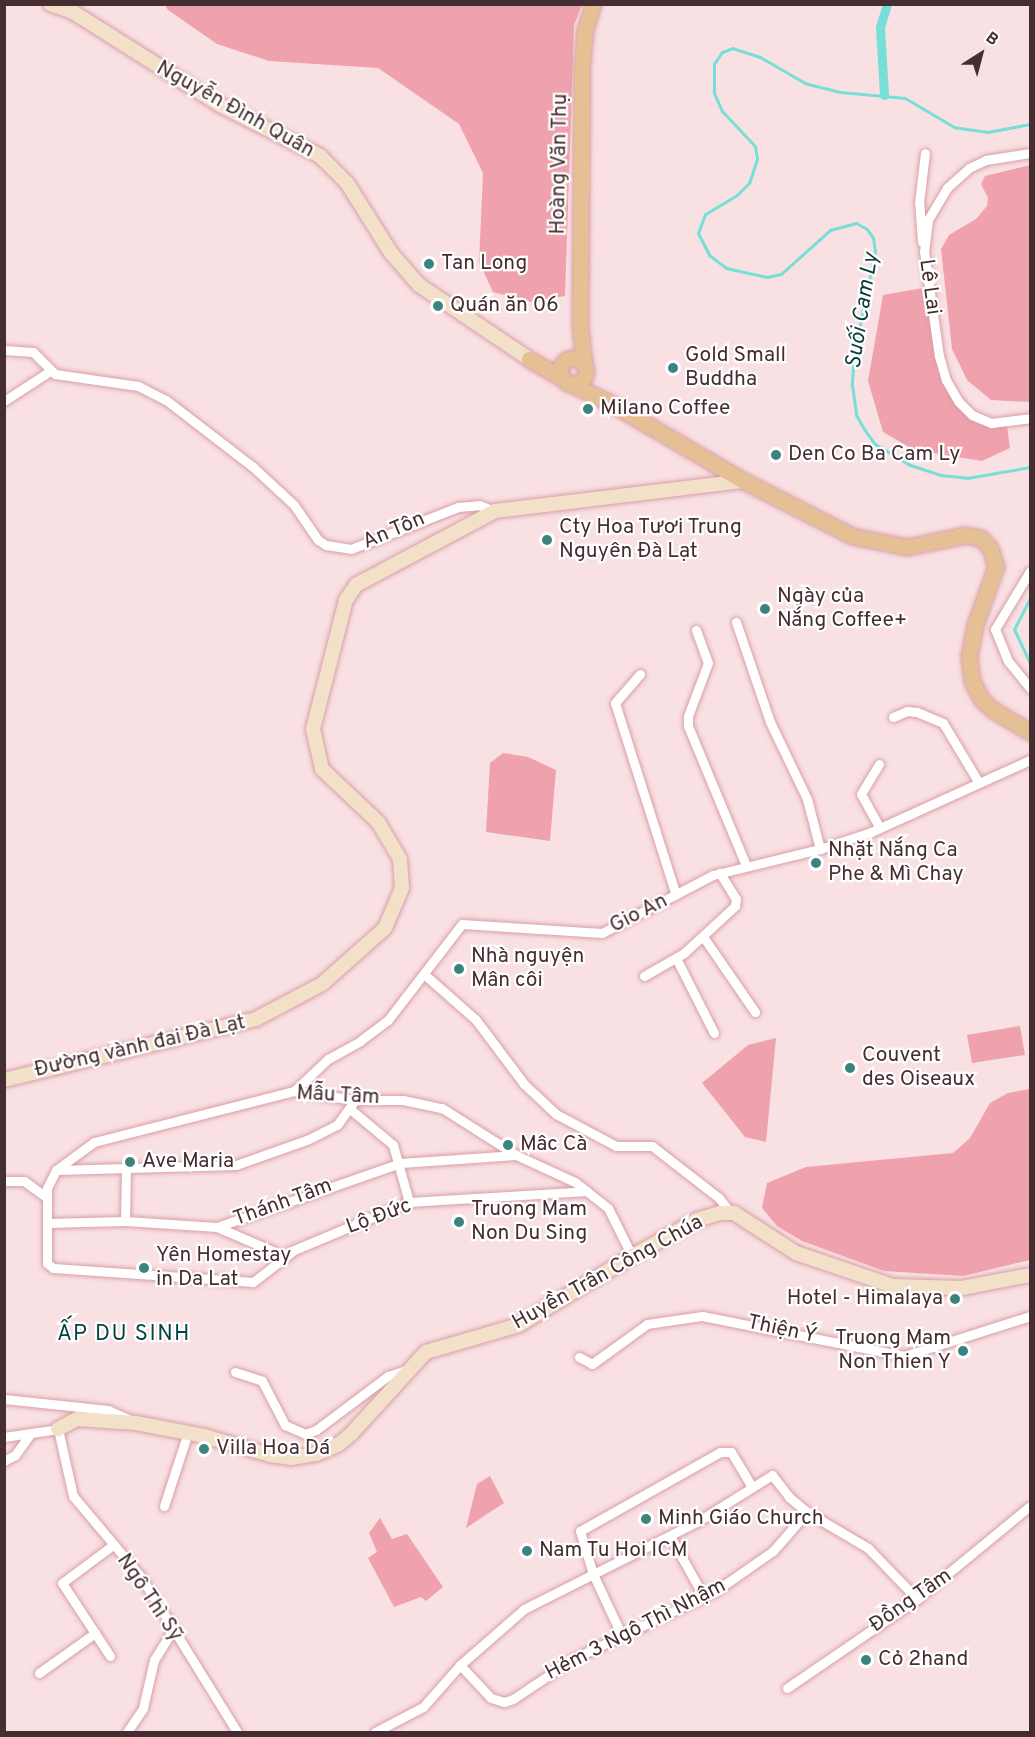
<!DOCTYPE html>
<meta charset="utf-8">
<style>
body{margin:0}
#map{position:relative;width:1035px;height:1737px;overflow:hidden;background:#f9e0e3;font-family:Overpass,sans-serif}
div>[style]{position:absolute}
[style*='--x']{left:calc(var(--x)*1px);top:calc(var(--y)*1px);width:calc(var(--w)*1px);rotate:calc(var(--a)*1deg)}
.green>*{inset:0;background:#efa2ad}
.stream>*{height:3px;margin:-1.5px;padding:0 1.5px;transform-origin:1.5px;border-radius:1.5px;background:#75dfd8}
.canal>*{height:9px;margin:-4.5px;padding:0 4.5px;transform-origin:4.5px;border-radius:4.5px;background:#75dfd8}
.roads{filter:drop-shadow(0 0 2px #d89fa7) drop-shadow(0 0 2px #d89fa7)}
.street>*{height:9px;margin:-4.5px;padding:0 4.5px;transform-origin:4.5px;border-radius:4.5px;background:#fff}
.secondary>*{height:14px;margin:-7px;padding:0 7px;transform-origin:7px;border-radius:7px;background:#f2e0c9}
.primary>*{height:15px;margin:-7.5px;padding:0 7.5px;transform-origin:7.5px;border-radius:7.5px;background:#e4c094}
.primary>.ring{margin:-7.5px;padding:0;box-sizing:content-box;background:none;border:15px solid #e4c094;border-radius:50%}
.dots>*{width:16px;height:16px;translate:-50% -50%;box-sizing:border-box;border:3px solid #fff;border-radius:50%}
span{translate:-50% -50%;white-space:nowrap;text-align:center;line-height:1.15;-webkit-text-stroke:4.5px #fff;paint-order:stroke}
.street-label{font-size:21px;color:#452e31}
.poi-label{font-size:21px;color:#452e31}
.left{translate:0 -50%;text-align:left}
.right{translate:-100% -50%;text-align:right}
.water-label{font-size:22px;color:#083c39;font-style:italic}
.neighbourhood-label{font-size:22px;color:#024542;letter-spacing:1.5px}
.frame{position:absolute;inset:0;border:6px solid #452e31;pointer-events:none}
.north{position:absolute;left:951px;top:24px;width:60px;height:60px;-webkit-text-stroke:4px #fff;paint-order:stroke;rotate:36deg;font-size:16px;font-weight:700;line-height:24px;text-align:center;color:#452e31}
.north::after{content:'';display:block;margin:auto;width:21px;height:27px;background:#452e31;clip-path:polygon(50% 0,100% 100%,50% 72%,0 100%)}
</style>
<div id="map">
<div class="green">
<i style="clip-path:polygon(165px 5px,582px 5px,574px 25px,565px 296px,531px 302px,493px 292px,479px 262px,483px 173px,459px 124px,378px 68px,269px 61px,217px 44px,168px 10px)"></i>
<i style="clip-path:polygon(1030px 165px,1030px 402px,991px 400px,967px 380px,952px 349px,941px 249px,949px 235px,976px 219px,987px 206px,988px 198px,981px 184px,985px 176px)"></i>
<i style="clip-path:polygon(923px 288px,942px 382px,956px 404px,978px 424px,1007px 426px,1010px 448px,982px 461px,914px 450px,883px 432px,868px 381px,883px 295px)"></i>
<i style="clip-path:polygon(503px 753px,528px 757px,556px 770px,550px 841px,486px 832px,490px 763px)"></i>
<i style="clip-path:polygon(1020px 1026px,1025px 1055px,972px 1063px,967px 1035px)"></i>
<i style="clip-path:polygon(776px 1038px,766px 1142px,745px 1137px,702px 1083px,748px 1045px)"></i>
<i style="clip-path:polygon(1030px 1089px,1030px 1260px,963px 1276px,884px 1271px,802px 1241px,777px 1226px,762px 1208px,767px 1183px,806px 1167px,953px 1153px,970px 1138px,990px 1103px,1008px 1093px)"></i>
<i style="clip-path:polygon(490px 1476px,504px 1503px,466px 1528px,477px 1484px)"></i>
<i style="clip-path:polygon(380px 1518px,392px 1539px,407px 1534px,443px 1587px,426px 1601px,421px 1597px,394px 1607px,368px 1558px,377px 1552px,369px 1533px)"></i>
</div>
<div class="stream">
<i style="--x:1030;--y:124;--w:43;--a:169.2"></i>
<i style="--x:988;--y:132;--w:34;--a:-172"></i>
<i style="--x:954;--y:127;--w:57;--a:-149.4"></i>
<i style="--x:905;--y:98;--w:65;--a:-174.7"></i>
<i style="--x:840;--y:92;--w:36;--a:-166"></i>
<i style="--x:805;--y:83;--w:52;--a:-150"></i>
<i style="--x:760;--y:57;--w:28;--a:-162"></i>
<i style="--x:733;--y:48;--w:12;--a:160"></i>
<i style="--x:722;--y:52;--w:14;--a:124"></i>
<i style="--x:714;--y:64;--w:29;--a:90"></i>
<i style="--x:714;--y:93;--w:20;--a:66"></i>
<i style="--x:722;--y:111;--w:48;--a:46.7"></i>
<i style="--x:755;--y:146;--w:13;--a:81"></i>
<i style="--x:757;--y:159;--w:25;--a:108"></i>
<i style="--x:749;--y:183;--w:17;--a:135"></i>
<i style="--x:737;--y:195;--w:37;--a:149"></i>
<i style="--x:705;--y:214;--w:20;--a:110"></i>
<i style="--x:698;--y:233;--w:25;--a:63"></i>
<i style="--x:709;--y:255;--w:21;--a:37"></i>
<i style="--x:726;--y:268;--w:42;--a:12.4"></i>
<i style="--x:767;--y:277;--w:14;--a:-12"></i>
<i style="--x:781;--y:274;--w:66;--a:-41.9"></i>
<i style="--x:830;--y:230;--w:27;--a:-15"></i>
<i style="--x:856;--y:223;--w:13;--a:29"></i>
<i style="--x:867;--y:229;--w:11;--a:56"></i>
<i style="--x:873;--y:238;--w:13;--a:81"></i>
<i style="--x:875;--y:251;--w:104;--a:101.6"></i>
<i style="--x:854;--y:353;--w:32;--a:94"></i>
<i style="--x:852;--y:385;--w:30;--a:82"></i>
<i style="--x:856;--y:415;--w:16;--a:60"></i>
<i style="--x:864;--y:429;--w:19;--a:54"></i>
<i style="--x:875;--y:444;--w:41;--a:31"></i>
<i style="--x:910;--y:465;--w:32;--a:18"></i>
<i style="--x:940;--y:475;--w:27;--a:6"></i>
<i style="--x:967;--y:478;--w:64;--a:-9.9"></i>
<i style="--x:1030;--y:598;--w:35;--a:117"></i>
<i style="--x:1014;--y:629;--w:38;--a:65"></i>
</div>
<div class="canal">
<i style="--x:884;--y:95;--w:68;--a:-93.4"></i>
<i style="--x:880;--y:27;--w:24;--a:-73"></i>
</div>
<div class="roads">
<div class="street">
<i style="--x:1030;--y:153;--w:45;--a:171"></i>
<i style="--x:986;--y:160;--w:19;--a:155"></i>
<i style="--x:969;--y:168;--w:30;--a:138"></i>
<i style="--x:947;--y:188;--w:37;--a:121"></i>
<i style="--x:928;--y:220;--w:31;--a:97"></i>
<i style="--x:924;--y:251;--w:106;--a:81.9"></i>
<i style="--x:939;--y:356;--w:25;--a:74"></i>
<i style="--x:946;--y:380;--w:24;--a:60"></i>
<i style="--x:958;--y:401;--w:20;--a:45"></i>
<i style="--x:972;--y:415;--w:21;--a:23"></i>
<i style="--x:991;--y:423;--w:39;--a:-7"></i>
<i style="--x:922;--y:242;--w:39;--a:-94"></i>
<i style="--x:919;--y:203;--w:50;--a:-83.2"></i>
<i style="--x:4;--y:350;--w:29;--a:4"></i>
<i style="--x:33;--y:352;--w:31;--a:45"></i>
<i style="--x:55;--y:374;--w:84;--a:8.2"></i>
<i style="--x:138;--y:386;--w:31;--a:27"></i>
<i style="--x:166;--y:400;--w:110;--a:37.6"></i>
<i style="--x:253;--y:467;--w:56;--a:42.8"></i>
<i style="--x:294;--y:505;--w:42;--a:55.6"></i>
<i style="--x:318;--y:540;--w:9;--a:32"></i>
<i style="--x:326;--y:545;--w:25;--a:9"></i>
<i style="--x:351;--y:549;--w:115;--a:-21.4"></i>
<i style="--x:458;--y:507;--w:21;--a:-5"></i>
<i style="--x:479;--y:505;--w:17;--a:21"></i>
<i style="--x:4;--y:401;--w:55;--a:-33.1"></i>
<i style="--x:1030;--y:571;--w:68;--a:121.1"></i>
<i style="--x:995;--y:629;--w:35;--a:68"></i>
<i style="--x:1008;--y:661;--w:35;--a:51"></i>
<i style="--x:736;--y:622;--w:106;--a:71.2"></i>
<i style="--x:770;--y:722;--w:85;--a:64.3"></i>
<i style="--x:807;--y:799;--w:52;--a:75.4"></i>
<i style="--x:696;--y:630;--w:35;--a:70"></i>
<i style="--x:708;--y:663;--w:57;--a:110.7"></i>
<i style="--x:688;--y:716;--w:10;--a:90"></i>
<i style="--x:688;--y:726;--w:151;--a:67.4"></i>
<i style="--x:640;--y:674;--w:38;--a:131"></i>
<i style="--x:615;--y:703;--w:201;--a:72.4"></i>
<i style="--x:893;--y:717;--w:15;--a:-23"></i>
<i style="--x:907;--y:711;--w:10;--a:6"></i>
<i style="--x:917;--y:712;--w:28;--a:23"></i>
<i style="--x:943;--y:723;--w:70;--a:59"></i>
<i style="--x:879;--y:764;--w:35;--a:121"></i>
<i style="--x:861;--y:794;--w:39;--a:61"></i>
<i style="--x:704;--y:938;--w:90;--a:55.4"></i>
<i style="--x:676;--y:958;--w:84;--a:63.1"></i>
<i style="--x:425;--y:975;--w:68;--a:41.4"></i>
<i style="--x:476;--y:1020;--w:80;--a:53.1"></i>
<i style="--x:524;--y:1084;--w:44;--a:43.2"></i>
<i style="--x:556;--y:1114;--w:68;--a:28.1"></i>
<i style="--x:616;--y:1146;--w:36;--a:0"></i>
<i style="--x:652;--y:1146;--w:85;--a:37.8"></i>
<i style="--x:719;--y:1198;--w:18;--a:52"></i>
<i style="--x:644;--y:976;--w:46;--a:-29.9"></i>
<i style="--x:684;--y:953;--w:69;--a:-42.7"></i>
<i style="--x:735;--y:906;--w:7;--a:-82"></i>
<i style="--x:736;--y:899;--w:31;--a:-122"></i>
<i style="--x:294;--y:1091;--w:47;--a:-43.3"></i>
<i style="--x:328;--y:1059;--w:37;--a:-29"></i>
<i style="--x:360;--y:1041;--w:35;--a:-37"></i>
<i style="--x:388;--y:1020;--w:121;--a:-52.4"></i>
<i style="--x:462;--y:924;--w:140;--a:3.7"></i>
<i style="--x:602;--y:933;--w:125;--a:-27.6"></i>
<i style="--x:713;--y:875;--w:110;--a:-13.7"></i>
<i style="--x:820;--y:849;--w:54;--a:-18.4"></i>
<i style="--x:871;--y:832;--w:175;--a:-24.4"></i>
<i style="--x:350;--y:1109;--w:56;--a:39.9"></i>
<i style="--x:393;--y:1145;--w:59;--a:74.3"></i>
<i style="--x:56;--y:1170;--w:180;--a:-1.6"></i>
<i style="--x:236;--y:1165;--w:77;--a:-19.6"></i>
<i style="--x:309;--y:1139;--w:31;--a:-27"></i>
<i style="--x:337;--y:1125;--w:31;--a:-54"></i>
<i style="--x:4;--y:1181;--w:20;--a:0"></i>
<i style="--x:24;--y:1181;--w:27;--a:36"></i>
<i style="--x:125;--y:1221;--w:52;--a:-88.9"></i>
<i style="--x:47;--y:1223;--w:78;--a:-1.5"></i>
<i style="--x:125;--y:1221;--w:92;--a:3.7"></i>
<i style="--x:217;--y:1227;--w:195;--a:-19.2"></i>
<i style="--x:401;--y:1163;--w:115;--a:-4"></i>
<i style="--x:217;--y:1227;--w:71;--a:23.3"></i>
<i style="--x:282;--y:1255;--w:138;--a:-22.7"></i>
<i style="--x:409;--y:1202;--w:178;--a:-3.5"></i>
<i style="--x:293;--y:1251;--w:51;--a:142.2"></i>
<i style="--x:253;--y:1282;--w:200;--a:-176"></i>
<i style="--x:53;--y:1268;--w:8;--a:-140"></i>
<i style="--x:47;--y:1263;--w:75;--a:-90"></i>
<i style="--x:47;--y:1188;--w:20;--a:-63"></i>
<i style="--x:56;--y:1170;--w:47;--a:-36.4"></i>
<i style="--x:94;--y:1142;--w:206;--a:-14.3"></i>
<i style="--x:294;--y:1091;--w:62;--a:8.4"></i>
<i style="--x:355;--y:1100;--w:48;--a:0"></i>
<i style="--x:403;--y:1100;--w:40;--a:12"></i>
<i style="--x:442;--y:1108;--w:88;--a:32.4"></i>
<i style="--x:516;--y:1155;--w:65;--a:24.6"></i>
<i style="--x:575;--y:1182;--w:42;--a:38.2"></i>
<i style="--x:608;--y:1208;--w:54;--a:63.4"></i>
<i style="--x:579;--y:1357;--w:15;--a:28"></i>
<i style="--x:592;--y:1364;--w:68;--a:-36"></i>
<i style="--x:647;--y:1324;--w:56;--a:-8.3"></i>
<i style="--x:702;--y:1316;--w:206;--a:11.2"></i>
<i style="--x:904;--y:1356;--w:132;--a:-17.6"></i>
<i style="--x:235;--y:1372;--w:28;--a:18"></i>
<i style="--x:262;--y:1381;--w:50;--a:62.4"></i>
<i style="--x:285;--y:1425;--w:22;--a:24"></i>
<i style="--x:305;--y:1434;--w:12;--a:-20"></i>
<i style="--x:316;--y:1430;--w:90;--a:-36.9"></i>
<i style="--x:388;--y:1376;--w:19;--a:-18"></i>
<i style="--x:4;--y:1399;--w:105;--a:6"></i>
<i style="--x:108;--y:1410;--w:22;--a:24"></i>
<i style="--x:4;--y:1437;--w:55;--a:-8.4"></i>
<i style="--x:58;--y:1429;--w:69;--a:77.4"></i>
<i style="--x:73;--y:1496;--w:106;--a:50"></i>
<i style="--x:141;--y:1577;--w:182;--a:58.2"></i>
<i style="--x:4;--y:1461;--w:13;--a:-29"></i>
<i style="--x:15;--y:1455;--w:24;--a:-54"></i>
<i style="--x:164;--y:1506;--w:78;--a:-72"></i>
<i style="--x:670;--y:1536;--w:70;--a:60.9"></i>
<i style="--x:622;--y:1636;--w:68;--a:-115.1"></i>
<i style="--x:593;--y:1574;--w:45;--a:-106.8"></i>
<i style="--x:580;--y:1531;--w:161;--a:-29.4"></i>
<i style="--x:720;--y:1452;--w:11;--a:0"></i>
<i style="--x:731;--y:1452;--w:41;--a:59"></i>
<i style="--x:110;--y:1656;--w:87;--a:-123.3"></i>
<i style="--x:62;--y:1583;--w:64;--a:-36.7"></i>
<i style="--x:460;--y:1665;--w:45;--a:46.8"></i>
<i style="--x:491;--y:1698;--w:14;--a:17"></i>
<i style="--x:504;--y:1702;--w:9;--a:-18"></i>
<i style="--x:513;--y:1699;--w:72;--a:-33.7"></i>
<i style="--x:573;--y:1659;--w:160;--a:-25.6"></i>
<i style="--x:717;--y:1590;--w:68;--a:-34.9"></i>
<i style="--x:773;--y:1551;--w:52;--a:-48.9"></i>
<i style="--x:39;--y:1673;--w:69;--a:-35.5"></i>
<i style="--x:787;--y:1688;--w:158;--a:-34.4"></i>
<i style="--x:917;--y:1599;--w:146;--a:-39.5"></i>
<i style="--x:127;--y:1732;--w:29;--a:-56"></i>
<i style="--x:143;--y:1708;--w:49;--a:-77.1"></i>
<i style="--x:154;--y:1660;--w:36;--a:-58"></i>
<i style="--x:375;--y:1732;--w:54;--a:-27.5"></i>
<i style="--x:423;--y:1707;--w:56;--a:-48.6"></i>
<i style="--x:460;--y:1665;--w:85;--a:-41.2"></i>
<i style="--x:524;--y:1609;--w:197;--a:-26.8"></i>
<i style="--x:700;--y:1520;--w:85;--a:-32"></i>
<i style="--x:772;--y:1475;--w:28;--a:52"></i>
<i style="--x:789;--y:1497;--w:23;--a:40"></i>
<i style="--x:807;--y:1512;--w:71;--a:30.5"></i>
<i style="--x:868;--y:1548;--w:71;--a:46.1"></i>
</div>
<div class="secondary">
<i style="--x:50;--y:4;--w:24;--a:19"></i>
<i style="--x:73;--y:12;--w:174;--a:32.3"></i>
<i style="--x:220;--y:105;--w:112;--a:27"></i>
<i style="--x:320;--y:156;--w:38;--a:45"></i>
<i style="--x:347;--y:183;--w:83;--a:57.8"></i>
<i style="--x:391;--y:253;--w:43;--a:48.8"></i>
<i style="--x:419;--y:285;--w:133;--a:33.9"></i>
<i style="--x:4;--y:1080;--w:259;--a:-13.6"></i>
<i style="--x:256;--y:1019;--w:75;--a:-27.9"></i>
<i style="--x:322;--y:984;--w:84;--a:-41.6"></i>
<i style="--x:385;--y:928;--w:43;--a:-67"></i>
<i style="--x:402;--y:888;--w:29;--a:-94"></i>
<i style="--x:400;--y:859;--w:43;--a:-120.7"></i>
<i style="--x:378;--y:822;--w:77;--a:-136.6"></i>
<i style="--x:322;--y:769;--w:41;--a:-102.7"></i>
<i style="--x:313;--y:729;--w:133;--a:-75.7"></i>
<i style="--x:346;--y:600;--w:18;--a:-56"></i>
<i style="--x:356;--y:585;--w:157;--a:-28"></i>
<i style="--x:495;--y:511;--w:251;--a:-6.9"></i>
<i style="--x:58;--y:1429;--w:21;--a:-28"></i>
<i style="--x:77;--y:1419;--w:59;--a:3.9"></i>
<i style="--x:136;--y:1423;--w:69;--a:10.8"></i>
<i style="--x:204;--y:1436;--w:69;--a:16.1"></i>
<i style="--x:270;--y:1455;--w:21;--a:8"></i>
<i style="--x:291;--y:1458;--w:25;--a:-9"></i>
<i style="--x:316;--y:1454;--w:25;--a:-23"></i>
<i style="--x:339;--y:1444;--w:17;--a:-40"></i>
<i style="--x:352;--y:1433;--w:110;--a:-47.6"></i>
<i style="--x:426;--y:1352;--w:97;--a:-16.2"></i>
<i style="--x:519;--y:1325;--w:132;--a:-31.4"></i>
<i style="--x:632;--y:1256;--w:74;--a:-29"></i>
<i style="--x:697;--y:1220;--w:24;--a:-17"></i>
<i style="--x:720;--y:1213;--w:14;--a:0"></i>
<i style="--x:734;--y:1213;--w:74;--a:32.8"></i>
<i style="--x:796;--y:1253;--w:102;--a:18.8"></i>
<i style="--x:893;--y:1286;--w:69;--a:1.7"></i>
<i style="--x:962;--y:1288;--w:69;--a:-10.8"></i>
</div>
<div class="primary">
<i class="ring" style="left:560px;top:358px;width:11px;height:11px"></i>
<i style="--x:529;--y:359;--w:38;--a:30"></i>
<i style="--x:584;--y:364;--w:39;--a:-96"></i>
<i style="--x:580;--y:325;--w:262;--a:-89.6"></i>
<i style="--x:582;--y:63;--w:33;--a:-85"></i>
<i style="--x:585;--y:30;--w:27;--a:-73"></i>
<i style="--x:569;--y:383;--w:48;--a:26"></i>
<i style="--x:612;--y:404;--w:153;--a:30.3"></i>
<i style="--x:744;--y:481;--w:121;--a:27"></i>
<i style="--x:852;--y:536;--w:56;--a:11.3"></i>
<i style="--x:907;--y:547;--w:59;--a:-11.7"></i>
<i style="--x:965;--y:535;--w:16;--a:11"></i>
<i style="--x:981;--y:538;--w:13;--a:48"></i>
<i style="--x:990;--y:548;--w:19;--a:72"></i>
<i style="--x:996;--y:566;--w:63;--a:109.6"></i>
<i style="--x:975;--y:625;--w:33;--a:101"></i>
<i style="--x:969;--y:657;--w:24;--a:83"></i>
<i style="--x:972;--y:681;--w:20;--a:63"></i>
<i style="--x:981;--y:699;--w:16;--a:43"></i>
<i style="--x:993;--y:710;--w:43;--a:30.7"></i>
</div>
</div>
<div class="dots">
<i style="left:429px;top:264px;background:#3b837e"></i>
<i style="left:438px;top:306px;background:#3b837e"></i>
<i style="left:673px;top:368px;background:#3b837e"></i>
<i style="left:588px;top:409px;background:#3b837e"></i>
<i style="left:776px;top:455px;background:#3b837e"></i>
<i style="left:547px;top:540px;background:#3b837e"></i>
<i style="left:765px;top:609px;background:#3b837e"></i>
<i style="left:816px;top:863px;background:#3b837e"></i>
<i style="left:459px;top:969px;background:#3b837e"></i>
<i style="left:850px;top:1068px;background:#3b837e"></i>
<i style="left:508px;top:1145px;background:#3b837e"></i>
<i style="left:130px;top:1162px;background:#3b837e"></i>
<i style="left:459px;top:1222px;background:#3b837e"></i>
<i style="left:144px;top:1268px;background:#3b837e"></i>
<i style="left:955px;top:1299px;background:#3b837e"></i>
<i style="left:963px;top:1351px;background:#3b837e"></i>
<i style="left:204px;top:1449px;background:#3b837e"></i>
<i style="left:646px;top:1519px;background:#3b837e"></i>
<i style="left:527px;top:1551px;background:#3b837e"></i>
<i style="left:866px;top:1660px;background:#3b837e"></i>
</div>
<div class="street-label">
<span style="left:235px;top:110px;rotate:29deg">Nguyễn Đình Quân</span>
<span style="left:560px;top:164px;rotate:-89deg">Hoàng Văn Thụ</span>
<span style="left:929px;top:287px;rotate:82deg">Lê Lai</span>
<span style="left:394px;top:531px;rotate:-23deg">An Tôn</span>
<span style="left:639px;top:914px;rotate:-27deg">Gio An</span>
<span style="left:140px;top:1047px;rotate:-13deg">Đường vành đai Đà Lạt</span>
<span style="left:338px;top:1096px;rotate:3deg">Mẫu Tâm</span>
<span style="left:283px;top:1203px;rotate:-20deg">Thánh Tâm</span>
<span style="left:379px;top:1217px;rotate:-20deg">Lộ Đức</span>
<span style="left:608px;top:1273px;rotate:-29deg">Huyền Trân Công Chúa</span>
<span style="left:782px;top:1330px;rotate:12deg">Thiện Ý</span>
<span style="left:149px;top:1598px;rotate:56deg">Ngô Thì Sỹ</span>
<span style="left:911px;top:1601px;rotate:-35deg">Đồng Tâm</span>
<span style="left:636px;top:1630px;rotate:-27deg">Hẻm 3 Ngô Thì Nhậm</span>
</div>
<div class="poi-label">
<span class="left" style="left:441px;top:264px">Tan Long</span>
<span class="left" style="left:450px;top:306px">Quán ăn 06</span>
<span class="left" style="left:685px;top:368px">Gold Small<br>Buddha</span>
<span class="left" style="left:600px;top:409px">Milano Coffee</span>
<span class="left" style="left:788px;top:455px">Den Co Ba Cam Ly</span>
<span class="left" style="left:559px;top:540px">Cty Hoa Tươi Trung<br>Nguyên Đà Lạt</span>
<span class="left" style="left:777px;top:609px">Ngày của<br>Nắng Coffee+</span>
<span class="left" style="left:828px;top:863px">Nhặt Nắng Ca<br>Phe &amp; Mì Chay</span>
<span class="left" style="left:471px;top:969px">Nhà nguyện<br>Mân côi</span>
<span class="left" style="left:862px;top:1068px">Couvent<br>des Oiseaux</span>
<span class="left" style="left:520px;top:1145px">Mâc Cà</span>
<span class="left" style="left:142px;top:1162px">Ave Maria</span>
<span class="left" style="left:471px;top:1222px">Truong Mam<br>Non Du Sing</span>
<span class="left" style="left:156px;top:1268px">Yên Homestay<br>in Da Lat</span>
<span class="right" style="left:943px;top:1299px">Hotel - Himalaya</span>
<span class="right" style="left:951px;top:1351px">Truong Mam<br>Non Thien Y</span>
<span class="left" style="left:216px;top:1449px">Villa Hoa Dá</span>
<span class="left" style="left:658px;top:1519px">Minh Giáo Church</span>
<span class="left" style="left:539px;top:1551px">Nam Tu Hoi ICM</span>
<span class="left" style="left:878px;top:1660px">Cỏ 2hand</span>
</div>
<div class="water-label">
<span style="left:863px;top:311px;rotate:-81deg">Suối Cam Ly</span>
</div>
<div class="neighbourhood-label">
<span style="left:124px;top:1335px">ẤP DU SINH</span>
</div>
<div class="frame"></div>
<div class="north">B</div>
</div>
